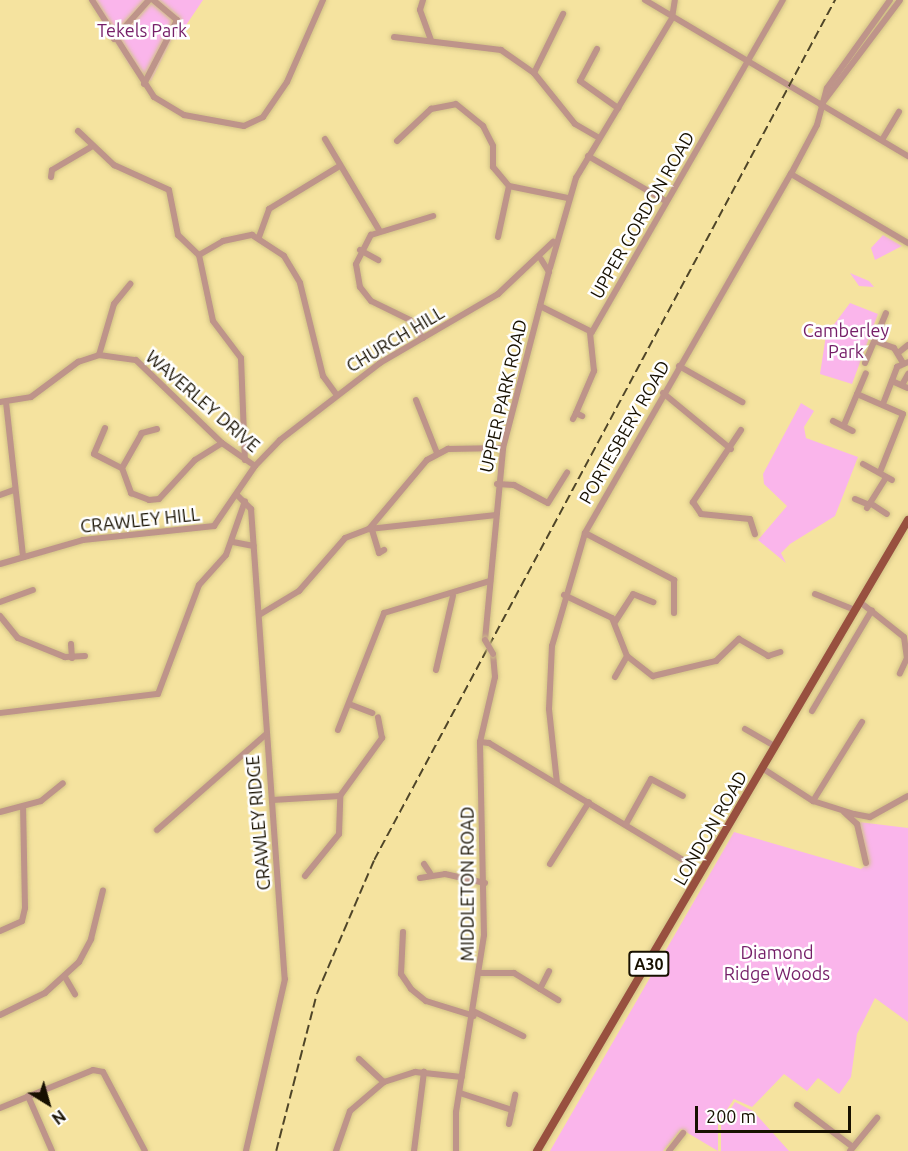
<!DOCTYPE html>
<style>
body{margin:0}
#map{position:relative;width:908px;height:1151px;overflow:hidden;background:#f5e39f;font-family:Ubuntu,sans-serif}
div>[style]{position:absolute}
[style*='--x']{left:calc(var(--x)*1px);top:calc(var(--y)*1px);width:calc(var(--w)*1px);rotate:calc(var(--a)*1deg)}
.green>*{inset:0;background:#fab5eb}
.roads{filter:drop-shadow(0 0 2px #d1c186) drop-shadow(0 0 2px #d1c186)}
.minor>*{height:6px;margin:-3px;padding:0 3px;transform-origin:3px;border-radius:3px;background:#be948a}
.major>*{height:8px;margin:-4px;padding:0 4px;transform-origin:4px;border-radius:4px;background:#98503f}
.rail>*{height:1.5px;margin-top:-0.75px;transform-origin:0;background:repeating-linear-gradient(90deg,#4f4528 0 9px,transparent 0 13.5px)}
.bridges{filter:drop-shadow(0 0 2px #d1c186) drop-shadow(0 0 2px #d1c186)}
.minor-bridge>*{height:6px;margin:-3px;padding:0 3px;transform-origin:3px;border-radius:3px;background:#be948a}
span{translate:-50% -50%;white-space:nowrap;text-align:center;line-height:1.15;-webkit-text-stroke:5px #fff;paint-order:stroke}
.shield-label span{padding:2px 4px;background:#fff;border:2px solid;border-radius:4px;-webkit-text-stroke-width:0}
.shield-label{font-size:16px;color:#171000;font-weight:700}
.park-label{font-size:18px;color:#751e68}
.street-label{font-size:18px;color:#171000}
.north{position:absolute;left:18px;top:1073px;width:60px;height:60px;-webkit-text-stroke:4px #fff;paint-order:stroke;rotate:143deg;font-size:16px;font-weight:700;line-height:24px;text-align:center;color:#171000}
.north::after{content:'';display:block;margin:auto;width:21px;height:27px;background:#171000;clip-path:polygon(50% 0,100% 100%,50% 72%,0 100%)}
.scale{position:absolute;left:695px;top:1106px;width:156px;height:27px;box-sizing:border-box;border:3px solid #171000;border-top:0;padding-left:8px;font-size:18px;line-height:21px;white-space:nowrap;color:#171000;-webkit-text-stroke:4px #fff;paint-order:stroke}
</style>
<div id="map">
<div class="green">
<i style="clip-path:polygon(89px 0,203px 0,176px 40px,173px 37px,151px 81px,131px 68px)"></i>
<i style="clip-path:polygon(883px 235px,902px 246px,875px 260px,871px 248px)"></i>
<i style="clip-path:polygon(850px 273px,869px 281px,874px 287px,859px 286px)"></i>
<i style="clip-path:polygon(850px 303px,878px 314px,852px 384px,820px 374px,826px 335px)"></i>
<i style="clip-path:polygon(801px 403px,814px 411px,804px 427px,806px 438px,858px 457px,835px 516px,790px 544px,781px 553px,786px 563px,758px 540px,787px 506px,764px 484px,763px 474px)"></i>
<i style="clip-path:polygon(859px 822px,908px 828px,908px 1022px,875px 998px,857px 1034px,851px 1077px,839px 1094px,818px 1078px,807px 1091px,784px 1074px,752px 1107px,734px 1099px,718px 1123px,718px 1151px,681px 1129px,663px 1151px,550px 1151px,734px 832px,861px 869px,868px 863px)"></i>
<i style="clip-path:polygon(735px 1102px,753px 1111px,789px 1151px,721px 1151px,721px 1124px)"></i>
</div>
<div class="roads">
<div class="minor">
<i style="--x:92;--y:0;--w:115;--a:57.4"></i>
<i style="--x:154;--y:97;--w:35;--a:31"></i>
<i style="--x:184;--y:115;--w:61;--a:10.4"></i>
<i style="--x:244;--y:126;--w:21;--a:-25"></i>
<i style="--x:263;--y:117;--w:42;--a:-55.6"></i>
<i style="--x:287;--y:82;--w:90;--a:-66.3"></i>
<i style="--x:423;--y:0;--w:10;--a:107"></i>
<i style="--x:420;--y:10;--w:33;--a:70"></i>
<i style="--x:645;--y:0;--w:306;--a:30.7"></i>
<i style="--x:394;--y:37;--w:108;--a:6.9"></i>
<i style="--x:501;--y:50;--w:40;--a:34.9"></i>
<i style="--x:534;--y:73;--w:65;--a:51.2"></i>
<i style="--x:575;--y:124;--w:28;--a:30"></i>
<i style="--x:114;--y:39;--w:52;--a:-48.1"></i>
<i style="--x:597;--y:49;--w:36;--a:118"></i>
<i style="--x:580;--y:81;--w:47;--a:35.4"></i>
<i style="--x:534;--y:73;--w:66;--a:-63.8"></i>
<i style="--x:144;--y:84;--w:72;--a:-62.7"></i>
<i style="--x:177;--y:20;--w:31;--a:-140"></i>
<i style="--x:821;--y:105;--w:131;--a:-53"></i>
<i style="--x:78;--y:131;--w:50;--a:43.4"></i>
<i style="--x:114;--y:165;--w:60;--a:24.4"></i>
<i style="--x:169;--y:190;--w:46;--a:78.7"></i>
<i style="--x:178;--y:235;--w:29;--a:44"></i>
<i style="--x:325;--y:139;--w:106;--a:59.3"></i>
<i style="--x:882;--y:140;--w:33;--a:-59"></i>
<i style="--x:397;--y:141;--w:47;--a:-43.3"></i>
<i style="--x:431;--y:109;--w:25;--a:-11"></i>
<i style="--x:456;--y:104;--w:35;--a:39"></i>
<i style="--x:483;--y:126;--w:22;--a:63"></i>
<i style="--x:493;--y:146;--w:21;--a:90"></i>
<i style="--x:493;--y:167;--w:25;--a:50"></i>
<i style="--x:509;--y:186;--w:60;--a:11.5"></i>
<i style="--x:588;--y:156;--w:88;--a:30.1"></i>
<i style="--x:791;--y:174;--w:136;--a:30.5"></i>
<i style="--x:51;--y:177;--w:7;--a:-82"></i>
<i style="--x:52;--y:170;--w:45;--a:-30.5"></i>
<i style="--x:259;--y:237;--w:30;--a:-70"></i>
<i style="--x:269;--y:209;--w:81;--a:-31.3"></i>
<i style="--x:498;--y:237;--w:52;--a:-77.8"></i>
<i style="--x:360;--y:250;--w:21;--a:29"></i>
<i style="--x:199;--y:255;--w:28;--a:-30"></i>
<i style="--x:223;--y:241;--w:30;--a:-12"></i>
<i style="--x:252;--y:235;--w:38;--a:33"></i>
<i style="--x:284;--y:256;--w:31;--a:59"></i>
<i style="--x:300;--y:283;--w:96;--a:76.1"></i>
<i style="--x:323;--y:376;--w:24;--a:54"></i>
<i style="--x:199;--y:255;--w:67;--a:78"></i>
<i style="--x:213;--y:321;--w:46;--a:52.9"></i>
<i style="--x:241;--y:358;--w:102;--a:87.8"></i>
<i style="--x:550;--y:268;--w:94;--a:-73.9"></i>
<i style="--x:576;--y:178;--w:187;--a:-59"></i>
<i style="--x:672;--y:18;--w:18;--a:-81"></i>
<i style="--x:540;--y:306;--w:58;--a:26.6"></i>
<i style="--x:592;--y:332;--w:383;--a:-60.1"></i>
<i style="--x:423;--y:338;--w:22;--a:-126"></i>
<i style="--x:410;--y:320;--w:43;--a:-154"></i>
<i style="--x:371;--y:301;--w:18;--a:-128"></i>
<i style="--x:360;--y:287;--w:23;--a:-100"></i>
<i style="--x:356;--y:264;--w:33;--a:-63"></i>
<i style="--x:371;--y:235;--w:65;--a:-17"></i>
<i style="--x:875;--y:341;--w:20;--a:20"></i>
<i style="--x:894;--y:348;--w:17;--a:59"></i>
<i style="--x:898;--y:353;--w:13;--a:-39"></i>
<i style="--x:99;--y:355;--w:53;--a:-73.6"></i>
<i style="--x:114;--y:304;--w:26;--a:-51"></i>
<i style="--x:865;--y:363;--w:54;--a:-67.2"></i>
<i style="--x:679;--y:366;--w:73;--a:29.7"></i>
<i style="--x:892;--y:381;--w:17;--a:24"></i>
<i style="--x:902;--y:385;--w:13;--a:-61"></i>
<i style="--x:663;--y:393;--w:88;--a:39.5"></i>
<i style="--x:857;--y:394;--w:50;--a:23.5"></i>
<i style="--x:903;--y:414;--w:62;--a:111.6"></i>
<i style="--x:416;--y:400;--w:57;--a:68.4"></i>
<i style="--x:0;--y:402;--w:31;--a:-9"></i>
<i style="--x:31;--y:397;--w:59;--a:-36.7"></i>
<i style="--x:78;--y:362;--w:22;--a:-18"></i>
<i style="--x:99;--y:355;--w:37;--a:8"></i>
<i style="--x:136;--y:360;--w:120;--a:44"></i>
<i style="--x:222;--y:443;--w:40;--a:34.9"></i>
<i style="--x:6;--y:402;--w:156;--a:83.7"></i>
<i style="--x:883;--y:404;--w:40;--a:-69"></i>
<i style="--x:897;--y:367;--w:12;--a:-24"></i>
<i style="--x:576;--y:413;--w:46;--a:-66.8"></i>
<i style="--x:594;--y:371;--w:38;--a:-96"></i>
<i style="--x:573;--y:419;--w:7;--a:-63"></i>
<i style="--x:576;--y:413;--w:7;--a:27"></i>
<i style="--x:833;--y:421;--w:22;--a:27"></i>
<i style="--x:844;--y:425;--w:56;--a:-67.1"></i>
<i style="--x:105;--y:428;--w:28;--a:113"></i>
<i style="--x:94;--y:454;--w:31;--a:27"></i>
<i style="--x:157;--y:429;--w:16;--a:165"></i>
<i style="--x:142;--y:433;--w:40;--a:119.7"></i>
<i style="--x:122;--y:468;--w:27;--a:70"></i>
<i style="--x:131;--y:493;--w:19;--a:21"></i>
<i style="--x:149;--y:500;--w:10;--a:-6"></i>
<i style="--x:159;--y:499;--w:53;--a:-47.3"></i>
<i style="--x:195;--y:460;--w:32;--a:-32"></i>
<i style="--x:741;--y:430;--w:87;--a:123.7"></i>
<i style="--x:693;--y:502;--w:14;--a:56"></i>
<i style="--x:701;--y:514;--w:49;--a:5.8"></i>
<i style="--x:750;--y:519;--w:16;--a:72"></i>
<i style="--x:863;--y:464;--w:33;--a:29"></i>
<i style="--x:497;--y:484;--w:17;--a:3"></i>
<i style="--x:514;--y:485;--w:38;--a:28"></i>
<i style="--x:548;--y:503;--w:36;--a:-58"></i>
<i style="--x:0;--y:495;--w:15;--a:-20"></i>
<i style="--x:237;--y:495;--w:20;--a:45"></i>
<i style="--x:251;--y:509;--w:471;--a:85.9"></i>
<i style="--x:285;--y:979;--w:176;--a:102.8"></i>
<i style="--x:855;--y:499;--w:15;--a:23"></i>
<i style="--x:870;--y:503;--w:20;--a:33"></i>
<i style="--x:867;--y:508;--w:36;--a:-58"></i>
<i style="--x:369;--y:529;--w:128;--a:-6.3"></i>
<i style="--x:372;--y:530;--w:24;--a:73"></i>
<i style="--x:379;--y:553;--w:6;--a:-31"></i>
<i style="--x:585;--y:533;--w:101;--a:27.8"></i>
<i style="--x:674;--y:580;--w:33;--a:90"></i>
<i style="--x:233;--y:542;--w:21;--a:11"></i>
<i style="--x:0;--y:564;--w:86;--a:-16.1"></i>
<i style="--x:83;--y:540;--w:132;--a:-6.1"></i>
<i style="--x:214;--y:526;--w:73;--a:-55.7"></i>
<i style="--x:255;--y:466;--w:36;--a:-46"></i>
<i style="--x:280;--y:440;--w:126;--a:-37.6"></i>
<i style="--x:380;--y:363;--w:137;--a:-30.3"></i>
<i style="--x:498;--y:294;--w:76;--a:-43.4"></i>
<i style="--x:815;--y:594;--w:43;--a:21.8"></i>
<i style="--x:564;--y:595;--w:53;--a:25.6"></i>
<i style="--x:612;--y:618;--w:41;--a:68.5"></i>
<i style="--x:627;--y:656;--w:33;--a:38"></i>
<i style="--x:653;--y:676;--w:65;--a:-13.4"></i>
<i style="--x:716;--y:661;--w:32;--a:-44"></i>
<i style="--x:739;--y:639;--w:34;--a:30"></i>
<i style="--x:768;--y:656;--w:13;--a:-18"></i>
<i style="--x:0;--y:602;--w:35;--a:-20"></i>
<i style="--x:860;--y:602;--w:56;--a:38.5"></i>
<i style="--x:904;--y:637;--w:21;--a:82"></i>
<i style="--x:907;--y:658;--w:17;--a:115"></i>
<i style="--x:259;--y:615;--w:47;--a:-31"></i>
<i style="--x:299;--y:591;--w:70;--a:-49"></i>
<i style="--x:345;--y:538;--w:26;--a:-21"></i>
<i style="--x:369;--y:529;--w:90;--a:-50"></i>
<i style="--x:427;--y:460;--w:24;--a:-28"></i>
<i style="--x:448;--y:449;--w:55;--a:-1"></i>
<i style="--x:0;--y:616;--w:28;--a:51"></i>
<i style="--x:18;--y:638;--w:51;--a:22"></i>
<i style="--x:65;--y:657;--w:20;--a:-3"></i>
<i style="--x:615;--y:622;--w:33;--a:-57"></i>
<i style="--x:633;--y:594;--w:22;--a:22"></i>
<i style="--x:485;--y:640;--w:193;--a:-84.6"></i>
<i style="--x:503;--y:448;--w:182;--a:-75.4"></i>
<i style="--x:549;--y:272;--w:15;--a:-122"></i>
<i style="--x:71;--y:644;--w:14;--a:86"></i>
<i style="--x:436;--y:670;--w:76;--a:-77.1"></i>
<i style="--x:615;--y:677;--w:24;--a:-60"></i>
<i style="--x:349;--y:704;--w:25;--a:21"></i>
<i style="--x:812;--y:711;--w:117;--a:-59.3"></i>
<i style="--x:0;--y:713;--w:159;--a:-6.9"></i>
<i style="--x:158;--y:694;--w:116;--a:-69.4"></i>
<i style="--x:199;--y:585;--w:40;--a:-48"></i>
<i style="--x:226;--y:555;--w:57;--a:-70.6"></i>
<i style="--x:745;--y:729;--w:34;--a:30"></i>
<i style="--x:338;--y:730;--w:126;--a:-68.5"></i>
<i style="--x:384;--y:613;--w:111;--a:-16.8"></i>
<i style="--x:480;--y:742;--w:9;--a:6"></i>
<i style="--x:489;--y:743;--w:236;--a:31.1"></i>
<i style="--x:762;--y:768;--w:61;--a:32.9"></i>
<i style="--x:813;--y:801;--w:43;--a:17.6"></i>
<i style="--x:854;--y:814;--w:16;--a:11"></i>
<i style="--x:870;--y:817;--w:43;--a:-28.9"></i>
<i style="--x:557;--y:783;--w:74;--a:-96.2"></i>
<i style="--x:549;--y:709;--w:63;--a:-87.3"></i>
<i style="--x:552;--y:646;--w:118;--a:-73.7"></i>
<i style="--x:585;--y:533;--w:414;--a:-60.2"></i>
<i style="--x:791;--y:174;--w:55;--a:-62"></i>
<i style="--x:817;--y:125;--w:38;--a:-75"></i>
<i style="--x:827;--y:88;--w:108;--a:-54.4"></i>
<i style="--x:272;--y:800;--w:68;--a:-3.4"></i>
<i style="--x:813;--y:801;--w:93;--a:-58.2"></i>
<i style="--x:0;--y:812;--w:42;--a:-15"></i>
<i style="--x:41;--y:801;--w:28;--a:-39"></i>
<i style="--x:844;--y:812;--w:18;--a:43"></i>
<i style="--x:857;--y:824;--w:40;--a:77"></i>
<i style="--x:626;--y:824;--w:51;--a:-60.9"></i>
<i style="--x:651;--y:779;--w:36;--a:28"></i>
<i style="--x:157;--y:830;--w:144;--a:-41.3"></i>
<i style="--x:424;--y:864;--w:11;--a:56"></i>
<i style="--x:550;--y:864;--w:73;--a:-57.8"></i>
<i style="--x:305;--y:876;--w:54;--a:-51"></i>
<i style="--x:339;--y:834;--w:38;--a:-88"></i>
<i style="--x:340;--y:796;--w:72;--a:-54.1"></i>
<i style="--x:382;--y:738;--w:21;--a:-101"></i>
<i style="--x:420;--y:878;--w:25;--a:-9"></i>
<i style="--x:445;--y:874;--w:41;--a:12.7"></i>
<i style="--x:0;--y:931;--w:24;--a:-24"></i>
<i style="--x:22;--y:921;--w:13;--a:-77"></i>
<i style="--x:25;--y:908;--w:100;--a:-91.1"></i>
<i style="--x:403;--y:932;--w:42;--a:92.7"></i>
<i style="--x:401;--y:974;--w:18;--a:56"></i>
<i style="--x:411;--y:989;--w:19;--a:39"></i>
<i style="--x:426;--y:1001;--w:50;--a:17.4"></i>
<i style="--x:481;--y:973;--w:33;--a:0"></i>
<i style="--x:514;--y:973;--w:52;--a:31.5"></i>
<i style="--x:65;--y:977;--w:20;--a:60"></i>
<i style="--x:540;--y:989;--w:20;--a:-63"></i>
<i style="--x:475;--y:1012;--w:54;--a:26.6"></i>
<i style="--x:0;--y:1015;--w:50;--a:-26.1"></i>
<i style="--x:45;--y:993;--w:46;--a:-42.4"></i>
<i style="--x:79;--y:962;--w:26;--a:-62"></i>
<i style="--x:91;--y:939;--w:50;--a:-76.2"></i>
<i style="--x:359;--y:1059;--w:34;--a:43"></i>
<i style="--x:460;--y:1093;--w:55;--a:18.1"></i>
<i style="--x:28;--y:1096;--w:60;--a:66.4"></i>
<i style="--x:797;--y:1105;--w:70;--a:36.9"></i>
<i style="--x:0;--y:1108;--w:100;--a:-22.2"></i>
<i style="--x:93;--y:1070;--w:10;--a:11"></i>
<i style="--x:103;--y:1072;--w:89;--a:62"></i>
<i style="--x:509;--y:1124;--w:30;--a:-78"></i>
<i style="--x:336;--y:1151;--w:42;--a:-70.7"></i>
<i style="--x:350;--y:1111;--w:45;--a:-40.5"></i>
<i style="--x:384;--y:1082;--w:33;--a:-18"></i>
<i style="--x:415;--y:1072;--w:47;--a:6.1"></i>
<i style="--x:414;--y:1151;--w:80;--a:-82.8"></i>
<i style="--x:456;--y:1151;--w:39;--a:-90"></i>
<i style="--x:456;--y:1112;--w:179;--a:-81"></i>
<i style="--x:484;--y:935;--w:193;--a:-91.2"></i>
<i style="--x:480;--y:742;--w:67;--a:-77"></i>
<i style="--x:495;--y:677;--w:23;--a:-95"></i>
<i style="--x:669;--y:1151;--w:23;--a:-52"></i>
<i style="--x:850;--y:1151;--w:43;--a:-50.7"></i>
</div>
<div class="major">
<i style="--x:537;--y:1151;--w:732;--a:-59.55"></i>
</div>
</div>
<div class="rail">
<i style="--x:276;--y:1151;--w:163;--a:-75.5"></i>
<i style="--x:317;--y:993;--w:145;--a:-66.8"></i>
<i style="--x:374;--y:860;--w:976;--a:-61.81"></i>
</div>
<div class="bridges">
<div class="minor-bridge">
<i style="--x:485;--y:640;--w:16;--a:60"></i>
</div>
</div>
<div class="shield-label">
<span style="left:649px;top:964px">A30</span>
</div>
<div class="park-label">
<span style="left:142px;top:30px">Tekels Park</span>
<span style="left:846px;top:341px">Camberley<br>Park</span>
<span style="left:777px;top:963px">Diamond<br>Ridge Woods</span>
</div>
<div class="street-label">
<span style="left:642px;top:215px;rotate:-60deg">UPPER GORDON ROAD</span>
<span style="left:395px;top:339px;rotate:-31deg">CHURCH HILL</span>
<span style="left:503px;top:396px;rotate:-77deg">UPPER PARK ROAD</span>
<span style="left:203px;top:401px;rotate:41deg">WAVERLEY DRIVE</span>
<span style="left:624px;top:432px;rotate:-60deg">PORTESBERY ROAD</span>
<span style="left:140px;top:520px;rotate:-6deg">CRAWLEY HILL</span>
<span style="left:258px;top:823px;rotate:-95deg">CRAWLEY RIDGE</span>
<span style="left:710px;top:828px;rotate:-60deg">LONDON ROAD</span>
<span style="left:467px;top:884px;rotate:-90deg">MIDDLETON ROAD</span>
</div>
<div class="north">N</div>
<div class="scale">200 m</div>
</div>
